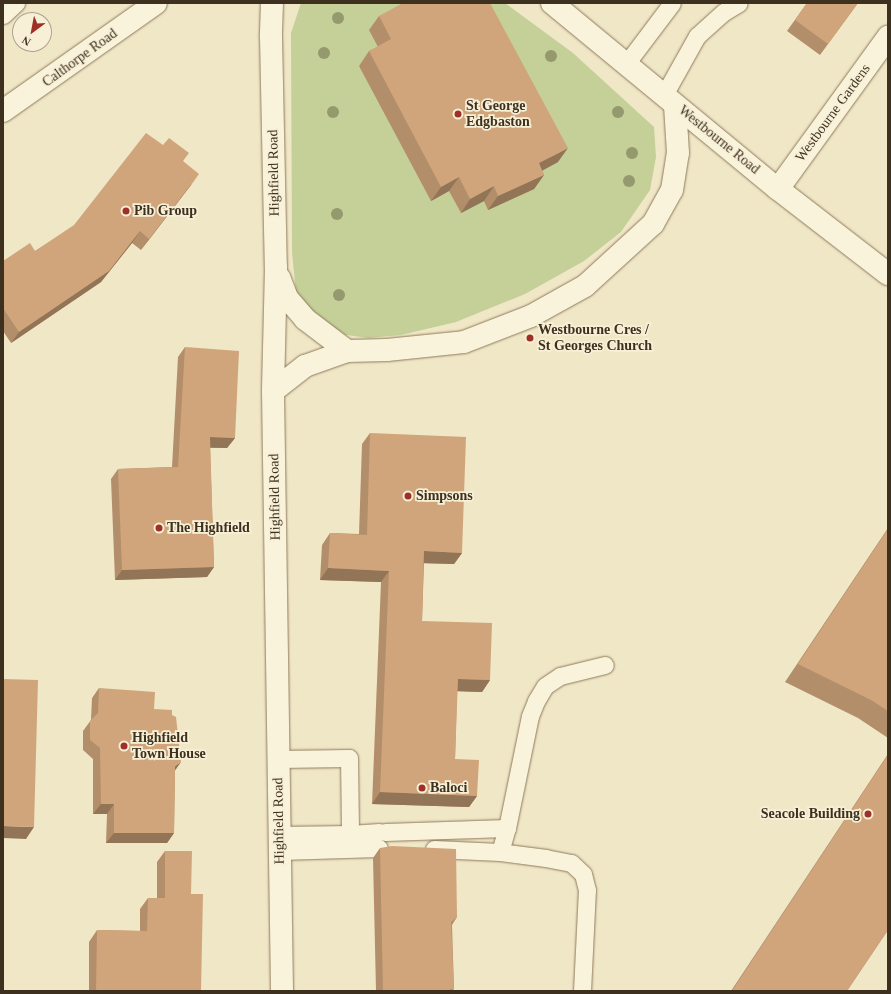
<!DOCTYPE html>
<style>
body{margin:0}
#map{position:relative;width:891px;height:994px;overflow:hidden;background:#f0e7c7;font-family:Georgia,serif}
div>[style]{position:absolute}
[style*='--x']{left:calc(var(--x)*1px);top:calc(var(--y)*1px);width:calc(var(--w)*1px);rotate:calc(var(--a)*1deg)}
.green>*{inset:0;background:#c5d099}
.roads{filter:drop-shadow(0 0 1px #8d7a5b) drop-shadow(0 0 1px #8d7a5b)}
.lane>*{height:17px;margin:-8.5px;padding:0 8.5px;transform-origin:8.5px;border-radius:8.5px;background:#faf3db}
.street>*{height:22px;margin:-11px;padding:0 11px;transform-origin:11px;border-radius:11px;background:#faf3db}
.secondary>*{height:22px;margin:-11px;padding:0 11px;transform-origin:11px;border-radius:11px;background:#faf3db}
.trees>*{width:12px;height:12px;margin:-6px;border-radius:50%;background:#94996e}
.wall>*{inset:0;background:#b38e6a}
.shaded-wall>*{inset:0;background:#927456}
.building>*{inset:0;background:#d0a57b}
.dots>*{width:11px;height:11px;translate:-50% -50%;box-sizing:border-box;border:2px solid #f7f0d7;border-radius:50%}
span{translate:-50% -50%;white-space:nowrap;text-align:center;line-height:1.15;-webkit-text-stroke:3.5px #f7f0d7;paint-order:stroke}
.street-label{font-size:14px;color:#3d301f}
.poi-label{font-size:14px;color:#3d301f;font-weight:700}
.left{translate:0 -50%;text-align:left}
.right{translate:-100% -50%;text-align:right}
.frame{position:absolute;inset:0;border:4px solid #3d301f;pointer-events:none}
.north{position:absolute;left:12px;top:12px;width:40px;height:40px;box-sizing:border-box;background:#f7f0d7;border:1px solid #ada38d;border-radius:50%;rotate:212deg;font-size:11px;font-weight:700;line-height:16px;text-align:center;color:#3d301f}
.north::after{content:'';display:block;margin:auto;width:14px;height:18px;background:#9f3028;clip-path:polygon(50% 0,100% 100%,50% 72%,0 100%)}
</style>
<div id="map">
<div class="green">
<i style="clip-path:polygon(301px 3px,505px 3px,573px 53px,654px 127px,656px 157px,650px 190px,621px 232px,584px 261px,525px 294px,456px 322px,401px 335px,368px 338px,340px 334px,317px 318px,296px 292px,292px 253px,291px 33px)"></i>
</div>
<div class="roads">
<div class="lane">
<i style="--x:3;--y:15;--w:18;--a:-43"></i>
<i style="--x:626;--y:64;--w:76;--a:-53"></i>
<i style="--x:664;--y:95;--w:68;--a:-60.8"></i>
<i style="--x:697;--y:36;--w:36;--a:-42"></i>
<i style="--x:724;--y:12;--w:17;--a:-31"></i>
<i style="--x:278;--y:759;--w:71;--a:-0.8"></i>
<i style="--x:349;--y:758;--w:76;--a:89.2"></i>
<i style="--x:350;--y:834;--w:71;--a:179.2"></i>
<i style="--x:385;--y:832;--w:122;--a:-1.9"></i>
<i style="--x:350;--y:834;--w:29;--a:-4"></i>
<i style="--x:434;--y:849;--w:66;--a:2.6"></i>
<i style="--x:280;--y:851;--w:99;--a:-1.7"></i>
<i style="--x:582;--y:991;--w:101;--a:-87.2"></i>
<i style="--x:587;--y:890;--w:16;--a:-104"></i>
<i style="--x:583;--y:874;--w:16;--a:-137"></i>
<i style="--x:571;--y:863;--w:25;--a:-169"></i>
<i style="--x:546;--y:858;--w:46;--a:-172.6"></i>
<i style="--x:500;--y:852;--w:25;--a:-74"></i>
<i style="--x:507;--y:828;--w:114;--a:-78.4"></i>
<i style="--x:530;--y:716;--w:16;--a:-68"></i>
<i style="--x:536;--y:701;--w:17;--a:-59"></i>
<i style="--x:545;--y:686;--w:18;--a:-34"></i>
<i style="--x:560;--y:676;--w:46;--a:-13.7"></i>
</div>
<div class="street">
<i style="--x:778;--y:189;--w:188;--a:-54.1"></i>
</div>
<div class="secondary">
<i style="--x:272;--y:3;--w:34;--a:92"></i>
<i style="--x:271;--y:37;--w:230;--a:88.8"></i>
<i style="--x:276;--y:267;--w:124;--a:91.4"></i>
<i style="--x:273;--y:391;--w:600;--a:89.14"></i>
<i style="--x:552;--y:3;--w:293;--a:39.5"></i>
<i style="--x:778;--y:189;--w:139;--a:37.7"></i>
<i style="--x:3;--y:111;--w:187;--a:-35.2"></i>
<i style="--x:279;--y:277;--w:22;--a:69"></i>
<i style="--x:287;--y:298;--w:28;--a:49"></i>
<i style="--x:305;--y:319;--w:53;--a:37.3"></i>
<i style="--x:273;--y:391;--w:41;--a:-38"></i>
<i style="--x:305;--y:366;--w:45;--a:-19.7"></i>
<i style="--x:347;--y:351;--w:40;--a:-1.4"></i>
<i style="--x:387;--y:350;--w:77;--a:-5.9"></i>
<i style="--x:464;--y:342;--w:72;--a:-21.2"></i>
<i style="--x:531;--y:316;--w:62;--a:-29.1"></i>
<i style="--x:585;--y:286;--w:92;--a:-42.4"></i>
<i style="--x:653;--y:224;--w:39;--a:-61"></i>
<i style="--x:672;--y:190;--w:37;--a:-81"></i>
<i style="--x:678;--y:153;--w:48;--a:-93.6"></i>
</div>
</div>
<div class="trees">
<i style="left:338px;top:18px"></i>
<i style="left:324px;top:53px"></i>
<i style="left:551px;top:56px"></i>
<i style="left:333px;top:112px"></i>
<i style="left:618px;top:112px"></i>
<i style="left:632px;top:153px"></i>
<i style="left:629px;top:181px"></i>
<i style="left:337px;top:214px"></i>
<i style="left:339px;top:295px"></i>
</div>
<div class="wall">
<i style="clip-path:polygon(807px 3px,858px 3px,820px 55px,787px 31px)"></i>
<i style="clip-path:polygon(379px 16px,558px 162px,542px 170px,544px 175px,534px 189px,488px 210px,484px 201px,461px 213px,449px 191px,431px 201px,359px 66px,369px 51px,378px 47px,369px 30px)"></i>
<i style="clip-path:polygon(183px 161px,191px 185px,141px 250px,132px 243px,101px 282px,11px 343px,3px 331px,3px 261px,35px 251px)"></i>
<i style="clip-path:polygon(185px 347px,235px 438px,227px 448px,210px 448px,214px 567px,207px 577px,115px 580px,111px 479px,118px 469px,172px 467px,178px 357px)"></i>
<i style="clip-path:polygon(370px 433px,462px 553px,454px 564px,424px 563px,422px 621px,490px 680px,482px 692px,457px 691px,455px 759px,477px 796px,469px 807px,372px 804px,381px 582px,320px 580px,322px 545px,330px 533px,359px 534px,362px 444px)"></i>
<i style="clip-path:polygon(888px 528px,888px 738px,858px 718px,785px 682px)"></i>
<i style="clip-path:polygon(99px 688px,154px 709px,175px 772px,174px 833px,167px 843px,106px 843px,107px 814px,93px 814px,93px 759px,83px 750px,83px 731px,91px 720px,92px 698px)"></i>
<i style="clip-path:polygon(888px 754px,888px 930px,847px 991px,731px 991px)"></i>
<i style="clip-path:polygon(380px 848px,457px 917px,452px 925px,454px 989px,452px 991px,376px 991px,373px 858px)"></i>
<i style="clip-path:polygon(165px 851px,191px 894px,201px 991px,89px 991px,89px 942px,97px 930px,140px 931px,140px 909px,148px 898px,157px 898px,157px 862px)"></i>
</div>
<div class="shaded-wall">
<i style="clip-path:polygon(568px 148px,558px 162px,529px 178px,539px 163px)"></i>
<i style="clip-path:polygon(199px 174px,191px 185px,141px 250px,149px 239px)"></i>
<i style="clip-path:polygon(544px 175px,534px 189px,488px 210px,498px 196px)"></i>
<i style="clip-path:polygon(459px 177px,449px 191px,431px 201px,441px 187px)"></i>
<i style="clip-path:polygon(494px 186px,484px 201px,461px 213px,470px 199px)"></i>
<i style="clip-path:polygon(140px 231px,132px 243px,101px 282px,11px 343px,19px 332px)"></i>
<i style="clip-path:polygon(210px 437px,235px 438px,227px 448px,202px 447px)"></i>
<i style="clip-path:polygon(424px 551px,462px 553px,454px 564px,416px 563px)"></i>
<i style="clip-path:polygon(214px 567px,207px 577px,115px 580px,122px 570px)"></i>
<i style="clip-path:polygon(328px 568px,389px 571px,381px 582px,320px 580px)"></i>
<i style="clip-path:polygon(458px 679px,490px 680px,482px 692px,450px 691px)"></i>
<i style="clip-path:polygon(181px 762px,174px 772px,175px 766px)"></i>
<i style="clip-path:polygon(380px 792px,477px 796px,469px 807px,372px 804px)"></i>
<i style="clip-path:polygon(101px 804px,114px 804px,107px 814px,93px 814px)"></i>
<i style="clip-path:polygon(3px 826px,34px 827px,26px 839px,3px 838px)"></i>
<i style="clip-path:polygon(114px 833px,174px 833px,167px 843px,106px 843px)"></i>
</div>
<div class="building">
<i style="clip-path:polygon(403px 3px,490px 3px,568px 148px,539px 163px,544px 175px,498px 196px,494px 186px,470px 199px,459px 177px,441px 187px,369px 51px,391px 39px,379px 16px)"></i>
<i style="clip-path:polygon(807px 3px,858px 3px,828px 44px,795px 20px)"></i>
<i style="clip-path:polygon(146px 133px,163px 145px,169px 138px,189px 153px,183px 161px,199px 174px,149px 239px,140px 231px,109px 271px,19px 332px,3px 308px,3px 261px,30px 243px,35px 251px,74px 225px)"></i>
<i style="clip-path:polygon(185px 347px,239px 351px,235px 438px,210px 437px,214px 567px,122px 570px,118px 469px,178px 467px)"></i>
<i style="clip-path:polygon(370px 433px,466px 437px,462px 553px,424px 551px,422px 621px,492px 623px,490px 680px,458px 679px,455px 759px,479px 760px,477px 796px,380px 792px,389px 571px,328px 568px,330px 533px,367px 535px)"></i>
<i style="clip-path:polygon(888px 529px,888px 711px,871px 700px,798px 664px)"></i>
<i style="clip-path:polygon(3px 679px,38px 680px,34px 827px,3px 826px)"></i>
<i style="clip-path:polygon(99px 688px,155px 692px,154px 709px,172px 710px,172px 715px,176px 717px,181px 762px,175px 766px,174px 833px,114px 833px,114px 804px,101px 804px,100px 748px,90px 740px,90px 721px,98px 713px)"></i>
<i style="clip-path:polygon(888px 755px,888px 930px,847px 991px,732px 991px)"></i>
<i style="clip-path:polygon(392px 846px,456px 849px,457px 917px,451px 922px,454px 989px,450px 989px,450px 991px,383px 991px,380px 848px)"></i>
<i style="clip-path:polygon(165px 851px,192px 851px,191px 894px,203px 894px,201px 991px,96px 991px,97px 930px,147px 931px,148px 898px,165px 898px)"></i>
</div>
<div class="dots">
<i style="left:458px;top:114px;background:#9f3028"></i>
<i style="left:126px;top:211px;background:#9f3028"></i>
<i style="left:530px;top:338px;background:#9f3028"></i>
<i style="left:408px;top:496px;background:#9f3028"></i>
<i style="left:159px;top:528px;background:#9f3028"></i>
<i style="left:124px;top:746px;background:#9f3028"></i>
<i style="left:422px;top:788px;background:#9f3028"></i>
<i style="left:868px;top:814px;background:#9f3028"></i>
</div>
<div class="street-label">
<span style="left:80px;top:58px;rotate:-36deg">Calthorpe Road</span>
<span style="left:833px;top:113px;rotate:-54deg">Westbourne Gardens</span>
<span style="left:719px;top:140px;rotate:39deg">Westbourne Road</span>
<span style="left:274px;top:173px;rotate:-91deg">Highfield Road</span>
<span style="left:275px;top:497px;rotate:-91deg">Highfield Road</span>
<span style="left:279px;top:821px;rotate:-91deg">Highfield Road</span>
</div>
<div class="poi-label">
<span class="left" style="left:466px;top:114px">St George<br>Edgbaston</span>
<span class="left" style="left:134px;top:211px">Pib Group</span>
<span class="left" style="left:538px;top:338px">Westbourne Cres /<br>St Georges Church</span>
<span class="left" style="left:416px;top:496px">Simpsons</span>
<span class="left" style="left:167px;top:528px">The Highfield</span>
<span class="left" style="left:132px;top:746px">Highfield<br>Town House</span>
<span class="left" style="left:430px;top:788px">Baloci</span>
<span class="right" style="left:860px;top:814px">Seacole Building</span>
</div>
<div class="frame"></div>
<div class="north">N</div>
</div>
